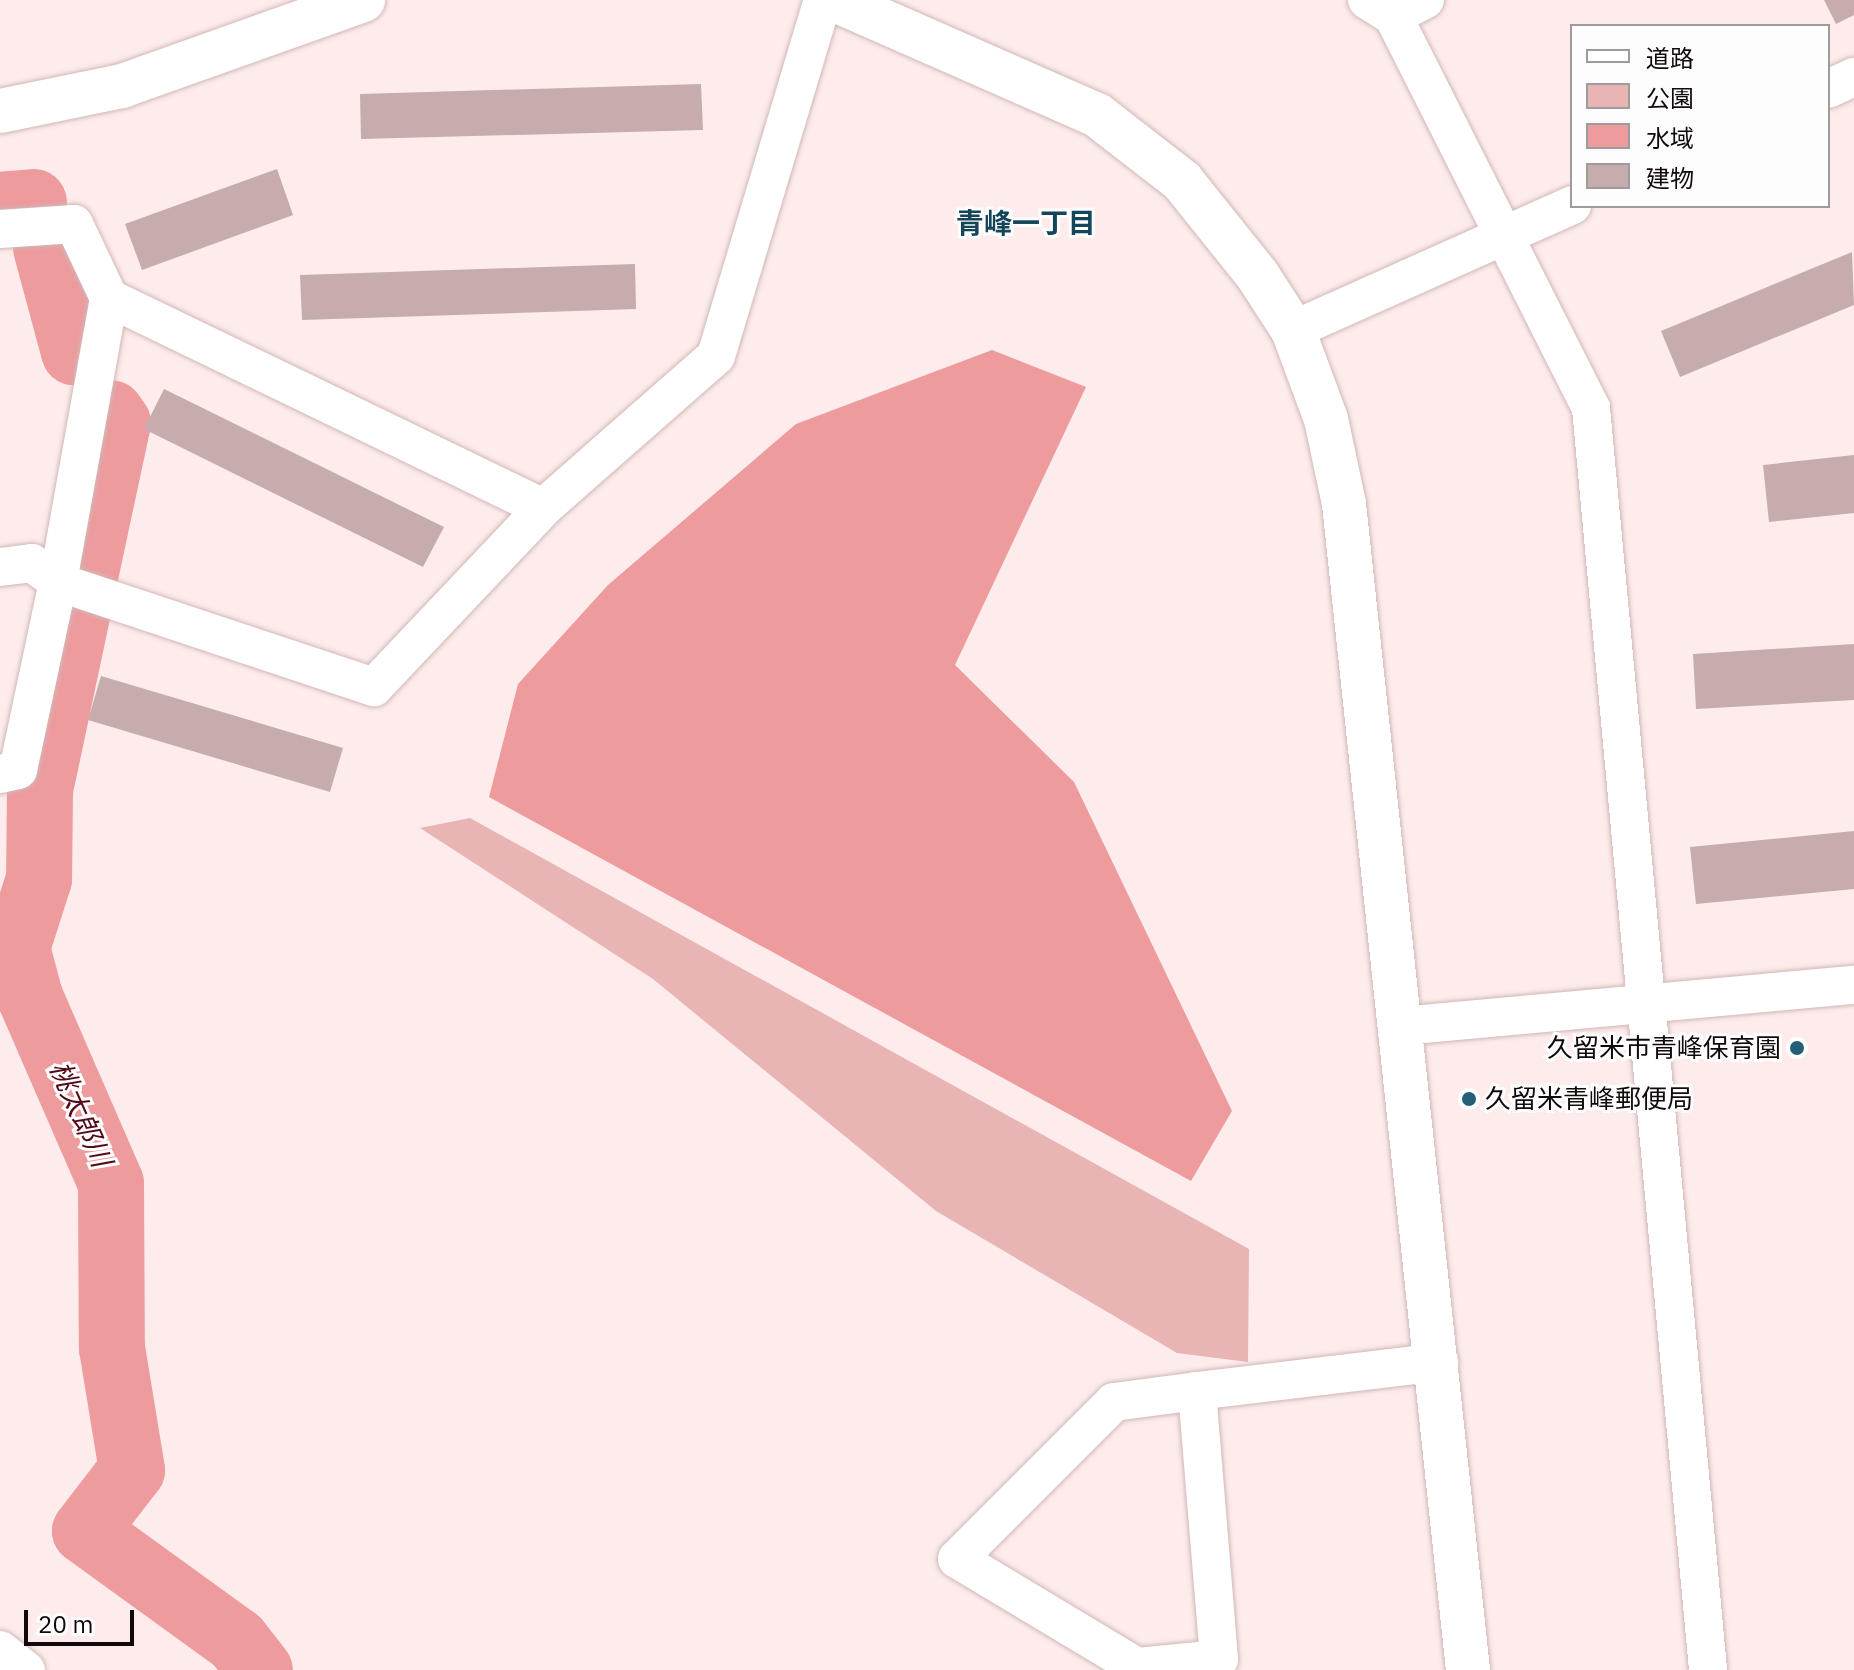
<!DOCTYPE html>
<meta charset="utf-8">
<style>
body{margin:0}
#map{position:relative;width:1854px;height:1670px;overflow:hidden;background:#fdeceb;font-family:"IBM Plex Sans","Noto Sans JP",sans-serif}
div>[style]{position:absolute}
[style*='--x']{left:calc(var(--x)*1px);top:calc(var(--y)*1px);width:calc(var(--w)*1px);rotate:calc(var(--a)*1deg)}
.green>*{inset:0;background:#e8b4b4}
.water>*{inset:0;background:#ed9b9d}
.river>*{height:66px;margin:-33px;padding:0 33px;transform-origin:33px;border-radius:33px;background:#ed9b9d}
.building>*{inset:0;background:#c6acac}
.roads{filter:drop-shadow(0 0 2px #d1b7b7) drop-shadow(0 0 2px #d1b7b7)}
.street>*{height:38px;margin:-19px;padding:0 19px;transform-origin:19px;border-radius:19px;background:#fff}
.secondary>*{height:44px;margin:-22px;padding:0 22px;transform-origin:22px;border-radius:22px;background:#fff}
.dots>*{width:22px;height:22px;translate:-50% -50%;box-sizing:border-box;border:4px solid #fdfdfd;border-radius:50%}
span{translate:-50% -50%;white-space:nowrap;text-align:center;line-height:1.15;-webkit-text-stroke:6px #fdfdfd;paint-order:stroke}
.poi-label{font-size:26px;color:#12090a}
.right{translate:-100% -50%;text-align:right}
.left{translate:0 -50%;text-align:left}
.neighbourhood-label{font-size:28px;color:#154558;font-weight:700}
.water-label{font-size:28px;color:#540c18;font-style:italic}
.legend{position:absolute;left:1570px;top:24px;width:260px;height:184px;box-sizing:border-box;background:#fdfdfd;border:2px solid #9f9b9c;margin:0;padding:10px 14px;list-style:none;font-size:24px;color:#12090a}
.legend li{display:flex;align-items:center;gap:16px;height:40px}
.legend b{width:40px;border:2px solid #9f9b9c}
.scale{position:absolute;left:24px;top:1610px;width:110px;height:36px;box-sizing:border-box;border:4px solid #12090a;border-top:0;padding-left:10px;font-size:24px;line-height:28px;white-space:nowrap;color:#12090a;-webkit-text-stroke:6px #fdfdfd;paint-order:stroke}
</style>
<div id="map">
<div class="green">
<i style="clip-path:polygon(470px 818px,1249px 1249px,1248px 1362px,1177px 1353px,936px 1211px,653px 979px,420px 828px)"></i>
</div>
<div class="water">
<i style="clip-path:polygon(992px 350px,1086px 387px,955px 665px,1074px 782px,1232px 1111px,1191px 1181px,489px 797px,518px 684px,608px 585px,796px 424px)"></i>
</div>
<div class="river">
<i style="--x:0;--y:205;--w:34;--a:-5"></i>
<i style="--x:46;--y:248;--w:108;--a:74.9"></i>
<i style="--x:86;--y:572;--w:152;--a:-77.9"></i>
<i style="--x:118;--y:423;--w:12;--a:-125"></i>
<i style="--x:78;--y:611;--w:183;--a:102"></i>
<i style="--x:40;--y:790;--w:89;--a:90.6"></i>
<i style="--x:39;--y:879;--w:72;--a:107.7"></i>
<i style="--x:17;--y:948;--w:51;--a:75.1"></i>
<i style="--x:30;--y:997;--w:203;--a:66.5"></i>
<i style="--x:111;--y:1183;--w:165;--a:89.7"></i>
<i style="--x:112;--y:1348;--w:124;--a:80.7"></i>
<i style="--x:132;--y:1470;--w:77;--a:127.6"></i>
<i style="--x:85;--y:1531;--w:188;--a:35.9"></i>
<i style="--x:237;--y:1641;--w:37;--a:52"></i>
</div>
<div class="building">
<i style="clip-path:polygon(1824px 0,1854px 0,1854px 15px,1836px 24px)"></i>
<i style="clip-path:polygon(701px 84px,703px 130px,361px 139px,360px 94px)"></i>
<i style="clip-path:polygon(277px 169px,293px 215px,142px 270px,125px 224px)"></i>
<i style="clip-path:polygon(1852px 252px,1854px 305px,1680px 377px,1661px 331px)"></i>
<i style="clip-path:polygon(635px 264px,636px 309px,302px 320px,300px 275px)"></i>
<i style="clip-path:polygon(164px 389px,444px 527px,423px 567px,144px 429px)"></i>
<i style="clip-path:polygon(1854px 455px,1854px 513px,1769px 522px,1763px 465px)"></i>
<i style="clip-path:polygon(1854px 644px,1854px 700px,1696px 709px,1693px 654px)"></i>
<i style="clip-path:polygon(101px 676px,343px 748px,330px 792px,88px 720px)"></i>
<i style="clip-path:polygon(1854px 831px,1854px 889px,1696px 904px,1690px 847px)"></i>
</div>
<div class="roads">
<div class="street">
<i style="--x:1367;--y:0;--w:31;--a:32"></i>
<i style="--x:1393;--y:16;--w:439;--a:63.2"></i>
<i style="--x:1591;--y:408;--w:1267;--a:84.7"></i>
<i style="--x:1393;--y:16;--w:36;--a:-27"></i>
<i style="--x:1828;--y:89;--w:29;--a:-25"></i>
<i style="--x:0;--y:229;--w:74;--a:-3.9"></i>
<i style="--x:74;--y:224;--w:82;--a:64.7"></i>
<i style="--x:109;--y:298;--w:289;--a:100.2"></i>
<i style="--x:58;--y:582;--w:333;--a:18.4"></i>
<i style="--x:374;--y:687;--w:246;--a:-46.6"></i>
<i style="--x:543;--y:508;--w:230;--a:-41.3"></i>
<i style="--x:716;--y:356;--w:372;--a:-73.3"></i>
<i style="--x:109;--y:298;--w:482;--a:25.8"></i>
<i style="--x:1293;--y:330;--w:306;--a:-24.1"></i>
<i style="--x:0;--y:567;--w:32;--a:-7"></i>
<i style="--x:32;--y:563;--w:32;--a:36"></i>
<i style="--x:58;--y:582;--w:192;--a:102"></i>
<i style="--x:18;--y:770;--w:18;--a:167"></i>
<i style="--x:1401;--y:1026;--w:455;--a:-5.2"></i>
<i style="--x:1197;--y:1391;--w:269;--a:85.3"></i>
<i style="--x:1219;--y:1659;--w:82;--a:174.4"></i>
<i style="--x:1137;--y:1667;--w:210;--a:-149"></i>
<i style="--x:957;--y:1559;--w:222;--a:-45"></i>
<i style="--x:1114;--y:1402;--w:84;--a:-7.5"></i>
<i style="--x:1197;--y:1391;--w:244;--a:-6.8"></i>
<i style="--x:0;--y:1650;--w:33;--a:38"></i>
</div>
<div class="secondary">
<i style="--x:835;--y:0;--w:286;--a:23.7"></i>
<i style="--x:1097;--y:115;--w:108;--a:37.8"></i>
<i style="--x:1182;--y:181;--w:122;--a:51.3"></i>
<i style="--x:1258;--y:276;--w:64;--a:57.1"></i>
<i style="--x:1293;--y:330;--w:95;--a:69.7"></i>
<i style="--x:1326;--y:419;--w:87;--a:78"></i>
<i style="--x:1344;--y:504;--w:1173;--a:83.93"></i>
<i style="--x:0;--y:111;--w:125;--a:-11.6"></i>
<i style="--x:122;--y:86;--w:256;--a:-19.6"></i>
</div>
</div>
<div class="dots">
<i style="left:1797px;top:1048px;background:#235f77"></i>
<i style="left:1469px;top:1099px;background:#235f77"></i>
</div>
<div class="poi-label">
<span class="right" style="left:1781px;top:1048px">久留米市青峰保育園</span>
<span class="left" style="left:1485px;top:1099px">久留米青峰郵便局</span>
</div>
<div class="neighbourhood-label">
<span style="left:1026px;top:223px">青峰一丁目</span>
</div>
<div class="water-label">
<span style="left:81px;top:1114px;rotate:66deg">桃太郎川</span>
</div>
<ul class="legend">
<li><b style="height:10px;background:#fff"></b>道路</li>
<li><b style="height:22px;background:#e8b4b4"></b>公園</li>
<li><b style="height:22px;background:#ed9b9d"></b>水域</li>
<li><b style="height:22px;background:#c6acac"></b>建物</li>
</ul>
<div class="scale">20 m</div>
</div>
